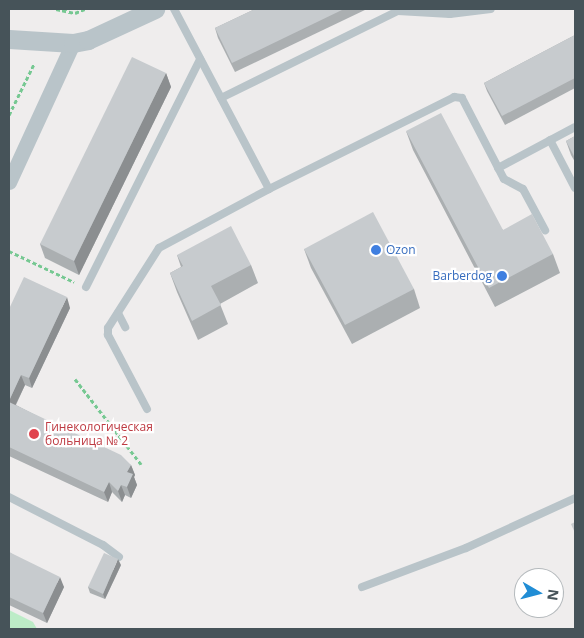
<!DOCTYPE html>
<meta charset="utf-8">
<style>
body{margin:0}
#map{position:relative;width:584px;height:638px;overflow:hidden;background:#efeded;font-family:"Open Sans",sans-serif}
div>[style]{position:absolute}
[style*='--x']{left:calc(var(--x)*1px);top:calc(var(--y)*1px);width:calc(var(--w)*1px);rotate:calc(var(--a)*1deg)}
.green>*{inset:0;background:#bcecc7}
.path>*{height:3px;margin-top:-1.5px;transform-origin:0;background:repeating-linear-gradient(90deg,#76c892 0 4px,transparent 0 6.5px)}
.service>*{height:8px;margin:-4px;padding:0 4px;transform-origin:4px;border-radius:4px;background:#b9c4c9}
.minor>*{height:15px;margin:-7.5px;padding:0 7.5px;transform-origin:7.5px;border-radius:7.5px;background:#b9c4c9}
.tertiary>*{height:19px;margin:-9.5px;padding:0 9.5px;transform-origin:9.5px;border-radius:9.5px;background:#b9c4c9}
.wall>*{inset:0;background:#abafb1}
.shaded-wall>*{inset:0;background:#8b8e90}
.building>*{inset:0;background:#c7cbce}
.dots>*{width:14px;height:14px;translate:-50% -50%;box-sizing:border-box;border:2px solid #fff;border-radius:50%}
span{translate:-50% -50%;white-space:nowrap;text-align:center;line-height:1.15;-webkit-text-stroke:4.5px #fff;paint-order:stroke}
.shop-label{font-size:12px;color:#366cbe}
.left{translate:0 -50%;text-align:left}
.right{translate:-100% -50%;text-align:right}
.health-label{font-size:12px;color:#be3a42}
.frame{position:absolute;inset:0;border:10px solid #465359;pointer-events:none}
.north{position:absolute;left:514px;top:568px;width:50px;height:50px;box-sizing:border-box;background:#fff;border:1px solid #b5babd;border-radius:50%;rotate:98deg;font-size:14px;font-weight:700;line-height:20px;text-align:center;color:#465359}
.north::after{content:'';display:block;margin:auto;width:18px;height:22px;background:#218dd5;clip-path:polygon(50% 0,100% 100%,50% 72%,0 100%)}
</style>
<div id="map">
<div class="green">
<i style="clip-path:polygon(9px 610px,33px 622px,37px 629px,9px 629px)"></i>
</div>
<div class="path">
<i style="--x:56;--y:9;--w:19;--a:12"></i>
<i style="--x:75;--y:13;--w:11;--a:-22"></i>
<i style="--x:9;--y:115;--w:57;--a:-63.9"></i>
<i style="--x:9;--y:251;--w:72;--a:25.5"></i>
<i style="--x:75;--y:379;--w:108;--a:52.2"></i>
</div>
<div class="service">
<i style="--x:221;--y:98;--w:197;--a:-26.2"></i>
<i style="--x:398;--y:11;--w:52;--a:3.3"></i>
<i style="--x:450;--y:14;--w:41;--a:-7"></i>
<i style="--x:550;--y:140;--w:54;--a:62.5"></i>
<i style="--x:498;--y:168;--w:87;--a:-28"></i>
<i style="--x:269;--y:189;--w:207;--a:-26.4"></i>
<i style="--x:454;--y:97;--w:8;--a:7"></i>
<i style="--x:462;--y:98;--w:91;--a:62.6"></i>
<i style="--x:504;--y:179;--w:21;--a:28"></i>
<i style="--x:523;--y:189;--w:47;--a:61.8"></i>
<i style="--x:86;--y:287;--w:255;--a:-63.4"></i>
<i style="--x:118;--y:313;--w:16;--a:63"></i>
<i style="--x:147;--y:409;--w:84;--a:-117.8"></i>
<i style="--x:108;--y:335;--w:7;--a:-90"></i>
<i style="--x:108;--y:328;--w:95;--a:-57.5"></i>
<i style="--x:159;--y:248;--w:125;--a:-28.2"></i>
<i style="--x:269;--y:189;--w:204;--a:-117.8"></i>
<i style="--x:9;--y:497;--w:106;--a:27.1"></i>
<i style="--x:103;--y:545;--w:20;--a:37"></i>
<i style="--x:362;--y:587;--w:111;--a:-20.6"></i>
<i style="--x:466;--y:548;--w:120;--a:-24.6"></i>
</div>
<div class="minor">
<i style="--x:9;--y:182;--w:153;--a:-65.3"></i>
</div>
<div class="tertiary">
<i style="--x:9;--y:39;--w:64;--a:3.6"></i>
<i style="--x:73;--y:43;--w:15;--a:-11"></i>
<i style="--x:88;--y:40;--w:74;--a:-24.8"></i>
</div>
<div class="wall">
<i style="clip-path:polygon(255px 9px,367px 9px,235px 72px,218px 38px,215px 28px)"></i>
<i style="clip-path:polygon(575px 35px,575px 88px,505px 125px,487px 91px,484px 83px)"></i>
<i style="clip-path:polygon(166px 73px,171px 87px,79px 275px,45px 258px,40px 244px)"></i>
<i style="clip-path:polygon(406px 131px,503px 230px,553px 254px,560px 273px,495px 307px,413px 150px)"></i>
<i style="clip-path:polygon(575px 136px,575px 162px,571px 155px,566px 141px)"></i>
<i style="clip-path:polygon(304px 249px,414px 289px,420px 308px,352px 344px,311px 268px)"></i>
<i style="clip-path:polygon(177px 255px,251px 265px,258px 283px,220px 304px,228px 324px,198px 340px,177px 292px,170px 273px,181px 267px)"></i>
<i style="clip-path:polygon(70px 308px,32px 388px,25px 385px,16px 405px,131px 465px,135px 475px,134px 477px,137px 485px,131px 498px,125px 495px,122px 502px,112px 492px,108px 502px,9px 456px,9px 309px)"></i>
<i style="clip-path:polygon(9px 552px,64px 587px,47px 623px,9px 605px)"></i>
<i style="clip-path:polygon(121px 565px,105px 599px,90px 593px,88px 587px)"></i>
</div>
<div class="shaded-wall">
<i style="clip-path:polygon(166px 73px,171px 87px,79px 275px,74px 261px)"></i>
<i style="clip-path:polygon(67px 297px,70px 308px,32px 388px,29px 378px)"></i>
<i style="clip-path:polygon(21px 375px,25px 385px,12px 412px,9px 401px)"></i>
<i style="clip-path:polygon(131px 465px,135px 475px,134px 477px,137px 485px,131px 498px,127px 487px,127px 472px)"></i>
<i style="clip-path:polygon(109px 482px,112px 492px,108px 502px,104px 492px)"></i>
<i style="clip-path:polygon(121px 485px,125px 495px,122px 502px,118px 491px)"></i>
<i style="clip-path:polygon(118px 559px,121px 565px,105px 599px,103px 594px)"></i>
<i style="clip-path:polygon(60px 577px,64px 587px,47px 623px,43px 613px)"></i>
</div>
<div class="building">
<i style="clip-path:polygon(255px 9px,344px 9px,232px 63px,215px 28px)"></i>
<i style="clip-path:polygon(575px 35px,575px 78px,502px 116px,484px 83px)"></i>
<i style="clip-path:polygon(132px 57px,166px 73px,74px 261px,40px 244px)"></i>
<i style="clip-path:polygon(441px 113px,503px 230px,532px 214px,553px 254px,489px 288px,406px 131px)"></i>
<i style="clip-path:polygon(575px 136px,575px 158px,566px 141px)"></i>
<i style="clip-path:polygon(373px 212px,414px 289px,345px 325px,304px 249px)"></i>
<i style="clip-path:polygon(231px 226px,251px 265px,211px 286px,221px 305px,192px 321px,170px 273px,183px 266px,177px 255px)"></i>
<i style="clip-path:polygon(24px 277px,67px 297px,29px 378px,21px 375px,9px 401px,9px 309px)"></i>
<i style="clip-path:polygon(9px 402px,121px 455px,131px 465px,127px 472px,133px 474px,127px 487px,121px 485px,118px 491px,109px 482px,104px 492px,9px 447px)"></i>
<i style="clip-path:polygon(575px 522px,575px 533px,571px 524px)"></i>
<i style="clip-path:polygon(9px 552px,60px 577px,43px 613px,9px 597px)"></i>
<i style="clip-path:polygon(104px 553px,118px 559px,103px 594px,88px 587px)"></i>
</div>
<div class="dots">
<i style="left:376px;top:250px;background:#3f7fe0"></i>
<i style="left:502px;top:276px;background:#3f7fe0"></i>
<i style="left:34px;top:434px;background:#e0444e"></i>
</div>
<div class="shop-label">
<span class="left" style="left:386px;top:250px">Ozon</span>
<span class="right" style="left:492px;top:276px">Barberdog</span>
</div>
<div class="health-label">
<span class="left" style="left:45px;top:434px">Гинекологическая<br>больница № 2</span>
</div>
<div class="frame"></div>
<div class="north">N</div>
</div>
